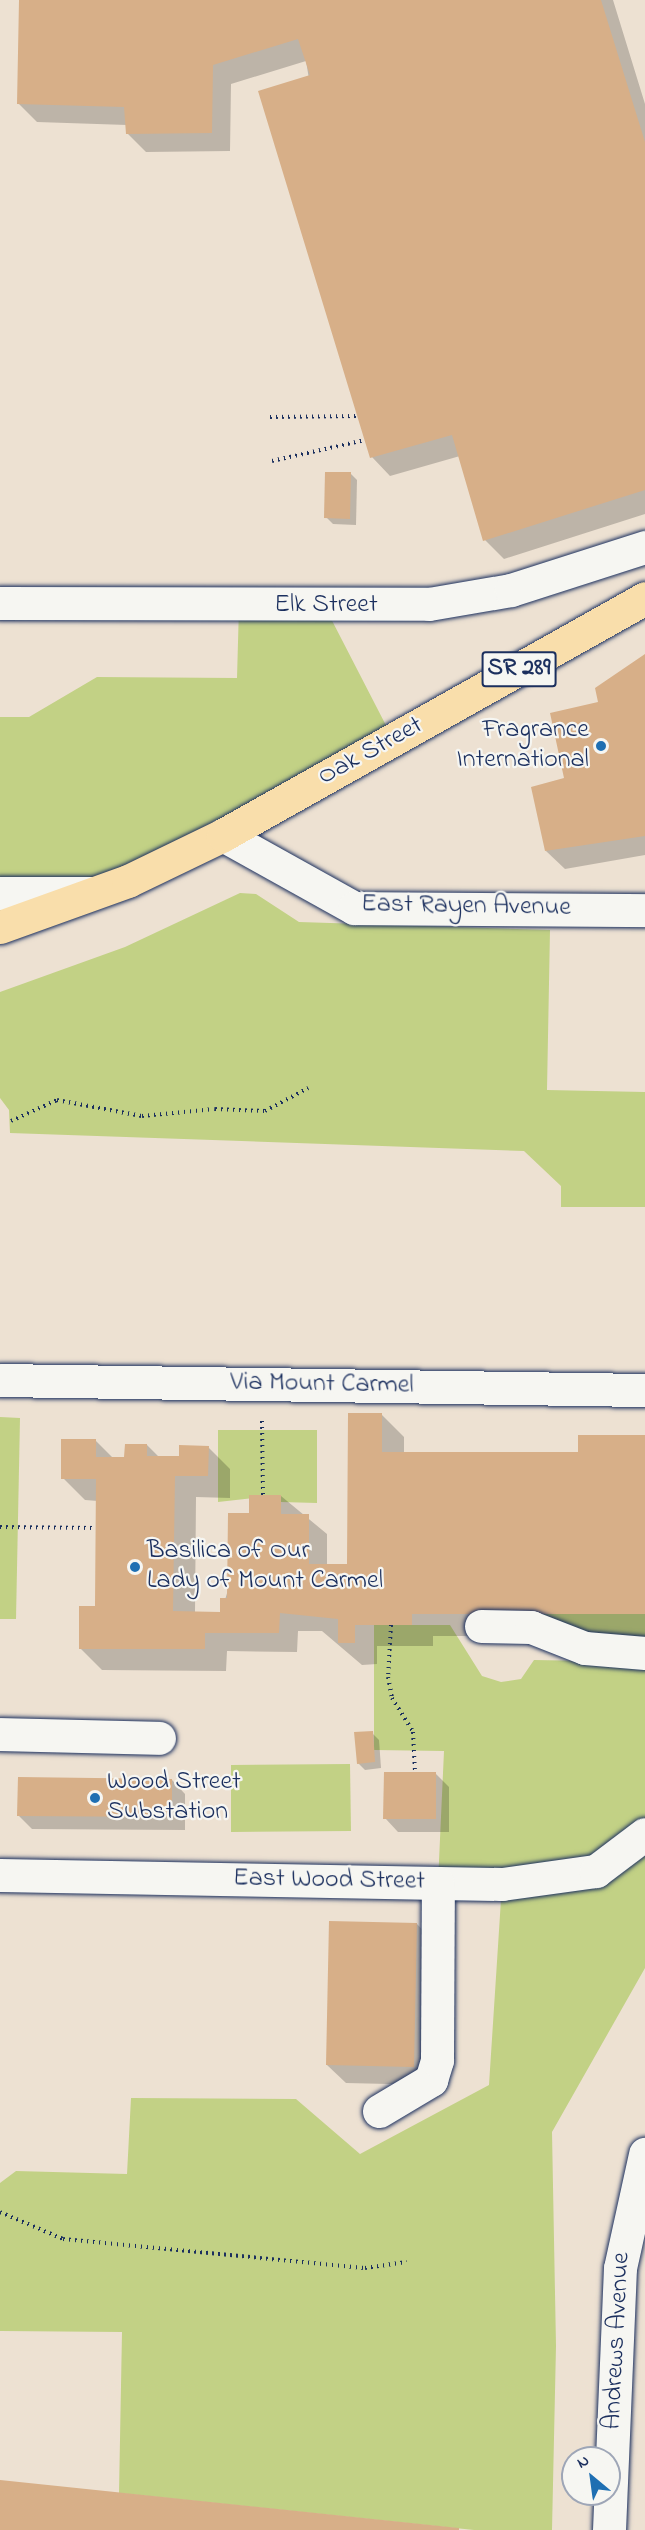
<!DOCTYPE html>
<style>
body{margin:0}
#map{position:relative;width:645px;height:2530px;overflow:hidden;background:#f6f6f2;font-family:"Indie Flower",sans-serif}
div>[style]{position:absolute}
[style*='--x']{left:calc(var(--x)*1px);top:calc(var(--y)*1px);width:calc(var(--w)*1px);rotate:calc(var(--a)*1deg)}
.built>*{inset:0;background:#ede1d2}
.green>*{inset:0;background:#c2d185}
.shadow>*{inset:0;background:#0003}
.building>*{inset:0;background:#d7af88}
.path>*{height:4px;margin-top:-2px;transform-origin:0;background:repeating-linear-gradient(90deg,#1b2f5e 0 1.5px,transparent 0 6px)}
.roads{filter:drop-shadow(0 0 2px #1b2f5e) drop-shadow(0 0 2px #1b2f5e)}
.minor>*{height:33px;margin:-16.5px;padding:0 16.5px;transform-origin:16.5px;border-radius:16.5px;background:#f6f6f2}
.major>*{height:33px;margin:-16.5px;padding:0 16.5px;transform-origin:16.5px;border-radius:16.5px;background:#f9deab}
.dots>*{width:16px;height:16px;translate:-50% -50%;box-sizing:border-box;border:3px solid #f6f6f2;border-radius:50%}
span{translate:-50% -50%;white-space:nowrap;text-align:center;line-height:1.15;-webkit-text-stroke:4.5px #f6f6f2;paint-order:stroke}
.shield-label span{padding:2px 4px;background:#f6f6f2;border:2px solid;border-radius:4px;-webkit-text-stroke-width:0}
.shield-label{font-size:24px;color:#1b2f5e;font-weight:700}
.street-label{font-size:26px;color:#1b2f5e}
.poi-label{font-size:26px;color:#1b2f5e}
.right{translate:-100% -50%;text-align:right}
.left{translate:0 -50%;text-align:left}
.north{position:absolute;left:561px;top:2446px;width:60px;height:60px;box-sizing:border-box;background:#f6f6f2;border:2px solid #9ea6b7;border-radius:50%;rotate:331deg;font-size:16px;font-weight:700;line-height:24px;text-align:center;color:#1b2f5e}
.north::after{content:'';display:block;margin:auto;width:21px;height:27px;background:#1f6fb2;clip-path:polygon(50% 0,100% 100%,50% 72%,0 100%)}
</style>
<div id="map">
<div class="built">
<i style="clip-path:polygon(evenodd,0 0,645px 0,645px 2530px,0 2530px,0 0,573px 2458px,609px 2458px,609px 2494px,573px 2494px,573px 2458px)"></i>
</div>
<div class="green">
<i style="clip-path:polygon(239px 606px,325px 607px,393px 739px,128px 881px,0 893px,0 717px,29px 717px,97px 677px,237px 678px)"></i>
<i style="clip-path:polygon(240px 893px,256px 894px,299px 922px,550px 930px,547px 1090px,645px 1092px,645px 1207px,561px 1207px,561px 1186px,524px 1151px,10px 1133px,9px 1110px,0 1098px,0 992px,125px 947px)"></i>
<i style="clip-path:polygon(0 1417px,20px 1418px,16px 1619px,0 1619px)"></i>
<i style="clip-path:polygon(218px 1430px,317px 1430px,317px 1503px,281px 1502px,281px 1495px,218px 1502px)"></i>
<i style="clip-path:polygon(533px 1614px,645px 1614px,645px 1968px,552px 2132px,556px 2346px,552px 2530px,474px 2530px,119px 2493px,122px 2332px,0 2331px,0 2183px,16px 2171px,127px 2174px,131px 2098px,296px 2099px,360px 2154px,489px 2085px,502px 1884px,438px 1883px,444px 1751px,374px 1750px,374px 1625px,450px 1625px,482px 1676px,501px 1682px,521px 1679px,534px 1660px,589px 1661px)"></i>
<i style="clip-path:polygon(350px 1764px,351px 1831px,231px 1832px,231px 1765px)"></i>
</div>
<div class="shadow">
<i style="clip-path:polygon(20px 0,613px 0,645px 104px,645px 514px,504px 559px,485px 540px,460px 456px,390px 476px,372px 457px,306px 61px,231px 84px,230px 151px,146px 152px,128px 134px,127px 125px,37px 122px,18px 103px)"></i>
<i style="clip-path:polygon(350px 473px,357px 480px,356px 525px,333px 524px,326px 517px)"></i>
<i style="clip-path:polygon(645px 656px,645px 855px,565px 869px,546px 851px,566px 779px,600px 703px)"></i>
<i style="clip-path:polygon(382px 1415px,404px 1437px,404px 1453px,579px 1454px,645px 1436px,645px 1636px,433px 1636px,433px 1646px,377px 1646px,377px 1664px,362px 1665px,322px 1631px,298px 1631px,297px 1652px,227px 1651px,226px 1671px,102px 1670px,80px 1648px,96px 1608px,98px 1501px,85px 1500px,63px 1478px,96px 1441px,114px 1459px,126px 1459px,147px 1445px,159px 1457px,181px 1458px,208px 1447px,230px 1469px,230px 1498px,196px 1497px,195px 1613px,221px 1613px,251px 1514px,281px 1496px,327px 1534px,327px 1565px,349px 1565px)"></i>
<i style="clip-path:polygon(372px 1733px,379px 1740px,381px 1768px,365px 1770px,358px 1763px)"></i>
<i style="clip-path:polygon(436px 1774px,449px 1787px,449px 1832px,398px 1832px,385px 1818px)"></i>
<i style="clip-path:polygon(172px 1780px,185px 1794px,185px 1830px,32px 1829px,19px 1816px)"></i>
<i style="clip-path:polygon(417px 1924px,435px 1943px,432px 2085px,346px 2083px,327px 2065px)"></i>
</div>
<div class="building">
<i style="clip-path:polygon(19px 0,601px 0,645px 142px,645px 490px,483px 541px,452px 435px,370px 458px,258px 91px,310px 75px,298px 39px,213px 65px,212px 133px,126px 134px,124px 107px,17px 104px)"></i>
<i style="clip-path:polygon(325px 472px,351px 472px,350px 519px,324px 518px)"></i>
<i style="clip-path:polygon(645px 654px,645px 836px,545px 851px,531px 787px,564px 778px,550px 713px,598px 702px,595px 688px)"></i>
<i style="clip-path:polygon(348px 1413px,382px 1413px,382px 1452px,578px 1452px,578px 1435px,645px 1435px,645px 1614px,412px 1614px,412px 1625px,355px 1625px,355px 1643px,338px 1643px,338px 1619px,280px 1613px,279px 1633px,205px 1633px,205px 1649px,79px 1649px,79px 1606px,95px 1606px,96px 1479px,61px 1479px,61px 1439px,96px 1439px,96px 1457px,124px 1457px,125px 1444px,147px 1444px,147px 1456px,179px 1456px,179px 1445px,209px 1446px,208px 1476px,175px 1476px,173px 1611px,220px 1612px,220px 1598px,227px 1598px,228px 1513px,249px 1513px,249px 1495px,281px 1495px,281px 1514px,309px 1514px,309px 1564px,347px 1564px)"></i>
<i style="clip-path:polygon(373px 1731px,375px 1762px,357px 1764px,354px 1732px)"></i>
<i style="clip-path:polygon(384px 1772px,436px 1772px,436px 1819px,383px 1819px)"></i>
<i style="clip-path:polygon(18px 1777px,172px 1779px,172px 1817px,17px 1816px)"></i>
<i style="clip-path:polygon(329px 1921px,417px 1923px,414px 2067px,326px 2065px)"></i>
<i style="clip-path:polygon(0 2480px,459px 2528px,459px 2530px,0 2530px)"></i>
</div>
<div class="path">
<i style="--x:270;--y:417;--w:88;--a:-0.7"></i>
<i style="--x:272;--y:461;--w:95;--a:-12.7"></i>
<i style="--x:11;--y:1121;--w:51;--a:-24.5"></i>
<i style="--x:57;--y:1100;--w:86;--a:10.7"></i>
<i style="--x:142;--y:1116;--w:73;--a:-5.5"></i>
<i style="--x:215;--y:1109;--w:50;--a:2.3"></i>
<i style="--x:265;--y:1111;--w:49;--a:-28.1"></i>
<i style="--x:262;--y:1421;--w:74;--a:89.2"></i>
<i style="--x:0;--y:1527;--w:96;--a:0.6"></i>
<i style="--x:391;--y:1625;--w:52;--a:93.3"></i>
<i style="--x:388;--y:1677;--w:21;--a:79"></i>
<i style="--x:392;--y:1698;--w:40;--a:58"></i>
<i style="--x:413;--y:1732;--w:40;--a:87.1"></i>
<i style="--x:0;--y:2212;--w:69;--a:23.2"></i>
<i style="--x:63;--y:2239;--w:303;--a:5.5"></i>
<i style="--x:365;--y:2268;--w:42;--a:-8.1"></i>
</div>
<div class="roads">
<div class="minor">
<i style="--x:0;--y:603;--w:429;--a:0.1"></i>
<i style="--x:429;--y:604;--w:83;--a:-9.7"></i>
<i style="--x:511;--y:590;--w:141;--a:-17.8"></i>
<i style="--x:223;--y:835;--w:150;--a:29.1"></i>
<i style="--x:354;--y:908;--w:291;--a:0.4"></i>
<i style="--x:0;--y:893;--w:91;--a:0"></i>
<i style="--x:0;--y:1380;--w:645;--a:0.89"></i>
<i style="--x:481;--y:1626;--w:50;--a:1.1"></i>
<i style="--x:531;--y:1627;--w:58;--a:21.3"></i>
<i style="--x:585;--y:1648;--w:60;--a:4.8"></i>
<i style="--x:0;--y:1734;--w:159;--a:1.4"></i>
<i style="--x:0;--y:1875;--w:502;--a:1.03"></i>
<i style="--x:502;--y:1884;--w:95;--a:-7.9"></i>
<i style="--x:596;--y:1871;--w:61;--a:-37.1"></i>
<i style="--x:379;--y:2111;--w:61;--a:-30.8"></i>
<i style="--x:431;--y:2080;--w:21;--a:-73"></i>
<i style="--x:437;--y:2060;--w:177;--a:-89.7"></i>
<i style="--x:609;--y:2530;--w:262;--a:-87.6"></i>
<i style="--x:620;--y:2268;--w:117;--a:-77.6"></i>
</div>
<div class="major">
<i style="--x:0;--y:927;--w:136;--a:-19.8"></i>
<i style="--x:128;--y:881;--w:106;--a:-25.8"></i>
<i style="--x:223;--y:835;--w:484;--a:-29.3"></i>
</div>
</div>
<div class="dots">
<i style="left:601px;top:746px;background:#1f6fb2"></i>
<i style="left:135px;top:1567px;background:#1f6fb2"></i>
<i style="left:95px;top:1798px;background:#1f6fb2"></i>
</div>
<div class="shield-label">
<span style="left:519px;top:669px">SR 289</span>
</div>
<div class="street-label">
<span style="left:326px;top:606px">Elk Street</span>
<span style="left:371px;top:752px;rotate:-29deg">Oak Street</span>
<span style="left:466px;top:907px;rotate:1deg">East Rayen Avenue</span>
<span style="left:322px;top:1385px;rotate:1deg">Via Mount Carmel</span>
<span style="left:329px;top:1881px;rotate:1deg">East Wood Street</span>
<span style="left:618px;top:2341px;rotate:-87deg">Andrews Avenue</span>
</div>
<div class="poi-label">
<span class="right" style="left:589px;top:746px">Fragrance<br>International</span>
<span class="left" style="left:147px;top:1567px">Basilica of Our<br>Lady of Mount Carmel</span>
<span class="left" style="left:107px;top:1798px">Wood Street<br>Substation</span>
</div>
<div class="north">N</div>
</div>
